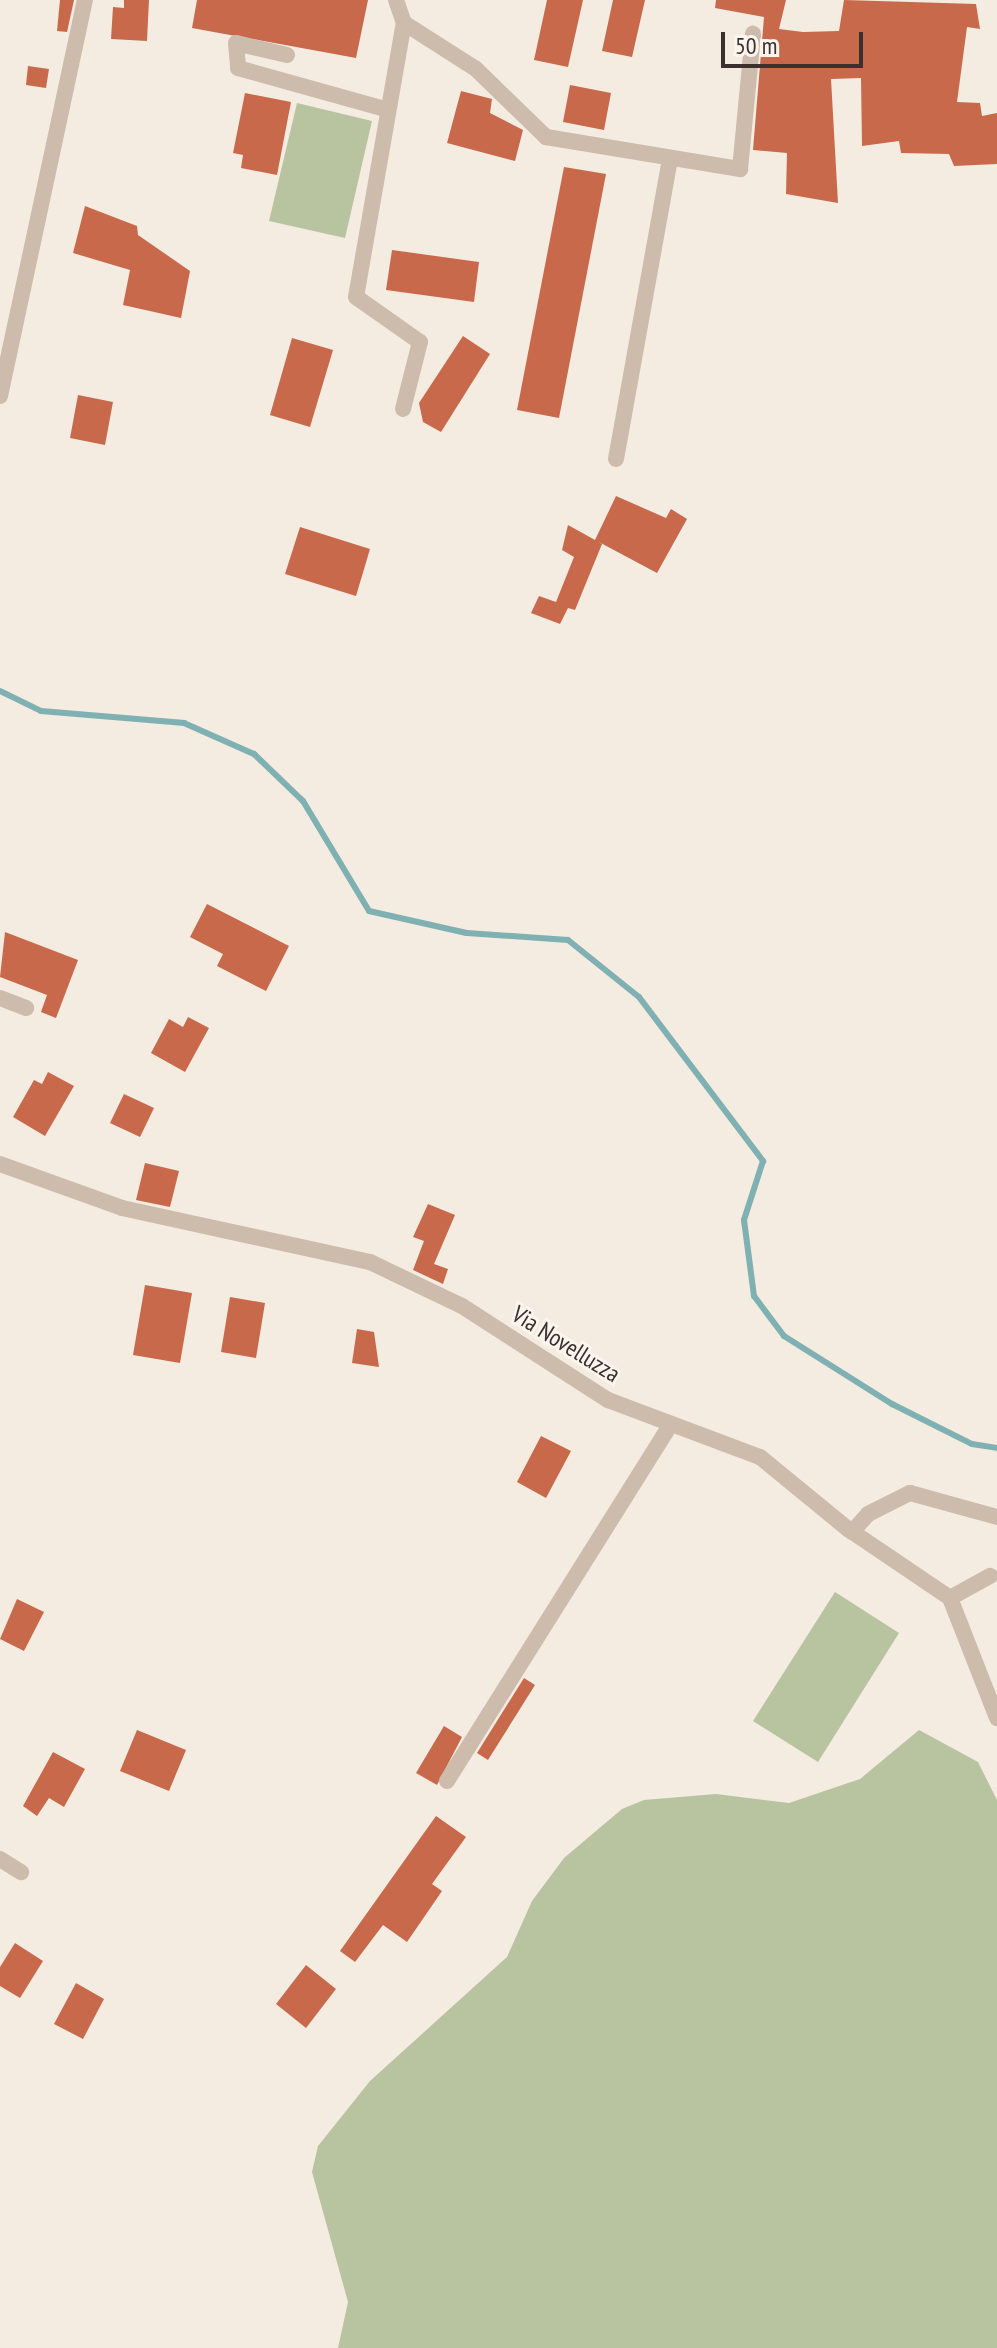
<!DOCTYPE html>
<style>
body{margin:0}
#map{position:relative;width:997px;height:2348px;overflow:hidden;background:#f4ebe1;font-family:"PT Sans Narrow",sans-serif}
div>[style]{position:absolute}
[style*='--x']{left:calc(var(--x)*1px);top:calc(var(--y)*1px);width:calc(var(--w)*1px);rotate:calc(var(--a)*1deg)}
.green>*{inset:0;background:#b8c4a0}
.stream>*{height:6px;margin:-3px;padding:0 3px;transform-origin:3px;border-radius:3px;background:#7fb0b2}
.building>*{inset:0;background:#c8694b}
.street>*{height:16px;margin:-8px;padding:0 8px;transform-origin:8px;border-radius:8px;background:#cdbbac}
span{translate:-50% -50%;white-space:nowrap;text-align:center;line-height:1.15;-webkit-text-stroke:6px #fbf5ee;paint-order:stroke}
.street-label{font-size:24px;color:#3b302b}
.scale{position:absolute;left:721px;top:32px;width:142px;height:36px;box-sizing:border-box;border:4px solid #3b302b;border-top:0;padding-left:10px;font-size:24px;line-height:28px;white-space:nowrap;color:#3b302b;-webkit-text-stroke:6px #fbf5ee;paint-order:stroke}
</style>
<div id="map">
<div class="green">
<i style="clip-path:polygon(297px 103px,372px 121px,345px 238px,269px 221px)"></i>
<i style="clip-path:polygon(835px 1592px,899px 1633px,818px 1762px,753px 1721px)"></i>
<i style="clip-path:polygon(919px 1730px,978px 1762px,997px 1800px,997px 2348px,338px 2348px,348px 2302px,312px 2172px,318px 2146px,370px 2081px,507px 1957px,532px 1901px,564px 1858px,622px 1809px,644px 1800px,716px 1794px,789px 1803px,860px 1779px)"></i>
</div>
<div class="stream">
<i style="--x:0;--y:691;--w:46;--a:26"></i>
<i style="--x:41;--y:711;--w:144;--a:4.8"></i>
<i style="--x:184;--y:723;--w:77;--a:23.9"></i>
<i style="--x:254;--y:754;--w:68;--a:43.8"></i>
<i style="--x:303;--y:801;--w:128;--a:59"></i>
<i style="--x:369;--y:911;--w:100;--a:12.7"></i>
<i style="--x:467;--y:933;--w:101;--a:4"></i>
<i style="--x:568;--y:940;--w:91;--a:38.8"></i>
<i style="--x:639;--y:997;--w:206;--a:52.9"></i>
<i style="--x:763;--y:1161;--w:62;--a:107.9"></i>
<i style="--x:744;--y:1220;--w:77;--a:82.5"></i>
<i style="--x:754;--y:1296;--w:50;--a:53.1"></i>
<i style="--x:784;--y:1336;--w:128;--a:32.2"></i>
<i style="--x:892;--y:1404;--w:89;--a:26.6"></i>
<i style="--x:972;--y:1444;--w:25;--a:9"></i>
</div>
<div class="building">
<i style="clip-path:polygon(60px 0,74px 0,67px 32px,57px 31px)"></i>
<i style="clip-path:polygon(124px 0,149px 0,147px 41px,111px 39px,113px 7px,124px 8px)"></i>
<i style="clip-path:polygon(197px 0,368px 0,356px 58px,192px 28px)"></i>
<i style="clip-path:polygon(547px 0,583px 0,568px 67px,534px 60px)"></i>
<i style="clip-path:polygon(613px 0,645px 0,632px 57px,602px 51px)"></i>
<i style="clip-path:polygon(716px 0,786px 0,779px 29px,803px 32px,839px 31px,844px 0,976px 4px,980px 29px,967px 27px,957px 102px,980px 103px,982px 116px,997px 113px,997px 164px,954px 166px,949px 154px,901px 153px,899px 141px,862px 146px,861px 78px,831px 79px,838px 203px,786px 194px,787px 153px,753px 150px,764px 17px,715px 8px)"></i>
<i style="clip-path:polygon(28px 66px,49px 69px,46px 88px,26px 85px)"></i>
<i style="clip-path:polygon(570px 85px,611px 93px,604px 130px,563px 122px)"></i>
<i style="clip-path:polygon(461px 91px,492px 99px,490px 113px,523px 130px,515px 161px,447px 143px)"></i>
<i style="clip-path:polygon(245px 93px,291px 102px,277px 175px,241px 168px,243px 155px,233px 153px)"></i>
<i style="clip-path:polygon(564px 167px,606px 174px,559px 418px,517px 410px)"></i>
<i style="clip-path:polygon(85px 206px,137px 226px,138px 235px,190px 271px,181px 318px,123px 305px,130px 270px,73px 253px)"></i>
<i style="clip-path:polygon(392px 250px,479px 262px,474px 302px,386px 290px)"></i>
<i style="clip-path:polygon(463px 336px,490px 354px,441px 432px,423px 422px,419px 403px)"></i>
<i style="clip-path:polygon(292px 338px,333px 350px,310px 427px,270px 415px)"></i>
<i style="clip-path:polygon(78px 395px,113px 402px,105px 445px,70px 438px)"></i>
<i style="clip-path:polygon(616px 496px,666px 518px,671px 509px,687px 519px,657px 573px,597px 541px,602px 544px,575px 610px,568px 608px,560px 624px,531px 613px,539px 596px,556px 602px,574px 557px,562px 550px,568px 525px,595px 540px)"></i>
<i style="clip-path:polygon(300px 527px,370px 549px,356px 596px,285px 574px)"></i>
<i style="clip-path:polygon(207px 904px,289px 946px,266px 991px,217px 966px,223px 954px,190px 937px)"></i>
<i style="clip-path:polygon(5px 932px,78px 960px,56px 1018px,41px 1012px,47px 995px,0 977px)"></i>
<i style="clip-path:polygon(188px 1017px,209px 1028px,185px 1072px,151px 1053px,169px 1019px,183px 1027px)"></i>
<i style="clip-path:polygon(48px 1072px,74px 1086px,45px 1136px,13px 1117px,34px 1080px,42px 1084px)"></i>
<i style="clip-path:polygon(124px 1094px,154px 1108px,140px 1137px,110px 1123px)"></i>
<i style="clip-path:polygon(145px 1163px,179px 1171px,170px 1207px,136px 1200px)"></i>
<i style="clip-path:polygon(428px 1204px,455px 1215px,434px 1264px,448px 1269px,443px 1284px,413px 1270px,424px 1241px,413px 1237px)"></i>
<i style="clip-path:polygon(145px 1285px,192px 1293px,180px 1363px,133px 1355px)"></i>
<i style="clip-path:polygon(230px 1297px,265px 1303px,256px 1358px,221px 1352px)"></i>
<i style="clip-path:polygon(357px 1329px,374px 1332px,379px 1367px,352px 1363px)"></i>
<i style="clip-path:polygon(541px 1436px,571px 1451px,546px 1498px,517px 1482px)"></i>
<i style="clip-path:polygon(17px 1599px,44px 1612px,24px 1651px,0 1639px)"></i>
<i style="clip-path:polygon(524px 1678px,535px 1685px,488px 1760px,477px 1753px)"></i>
<i style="clip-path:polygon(444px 1726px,462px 1737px,437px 1785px,416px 1773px)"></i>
<i style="clip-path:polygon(137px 1730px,186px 1750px,169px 1791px,120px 1771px)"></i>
<i style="clip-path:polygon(53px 1752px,85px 1769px,64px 1807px,49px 1798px,37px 1816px,23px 1806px)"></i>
<i style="clip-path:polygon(436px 1816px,466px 1837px,432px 1884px,442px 1891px,407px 1942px,383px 1925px,355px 1962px,340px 1951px)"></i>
<i style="clip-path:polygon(15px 1943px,43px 1961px,20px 1998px,0 1986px,0 1967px)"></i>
<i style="clip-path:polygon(306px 1965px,336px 1989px,306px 2028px,276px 2004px)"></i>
<i style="clip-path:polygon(76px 1983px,104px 1999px,83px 2039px,54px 2024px)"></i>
</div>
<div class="street">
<i style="--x:396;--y:0;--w:24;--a:71"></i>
<i style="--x:404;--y:23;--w:85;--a:32.6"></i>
<i style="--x:476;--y:69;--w:98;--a:44.2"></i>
<i style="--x:546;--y:137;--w:197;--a:9.4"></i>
<i style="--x:740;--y:169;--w:136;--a:-84.5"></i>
<i style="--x:287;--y:55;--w:52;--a:-166.8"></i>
<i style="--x:236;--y:43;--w:25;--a:85"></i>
<i style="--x:238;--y:68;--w:153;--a:15.6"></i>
<i style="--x:0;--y:396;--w:405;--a:-77.9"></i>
<i style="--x:403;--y:409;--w:69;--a:-75.8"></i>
<i style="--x:420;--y:342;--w:78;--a:-144.9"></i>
<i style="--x:356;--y:297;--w:278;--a:-80.1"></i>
<i style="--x:616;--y:459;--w:306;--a:-79.8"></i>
<i style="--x:0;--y:998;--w:28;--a:21"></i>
<i style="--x:0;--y:1164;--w:130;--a:19.8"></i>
<i style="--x:122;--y:1208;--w:254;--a:12.3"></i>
<i style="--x:370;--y:1262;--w:102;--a:25.6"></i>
<i style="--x:462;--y:1306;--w:174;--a:32.8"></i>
<i style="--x:608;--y:1400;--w:162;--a:20.6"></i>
<i style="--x:760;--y:1457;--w:114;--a:39.3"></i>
<i style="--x:848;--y:1529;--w:123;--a:34.1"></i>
<i style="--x:950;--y:1598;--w:129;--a:68.6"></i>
<i style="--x:852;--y:1532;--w:24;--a:-48"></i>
<i style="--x:868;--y:1514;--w:47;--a:-26.6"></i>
<i style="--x:910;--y:1493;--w:90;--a:15.4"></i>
<i style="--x:950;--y:1598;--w:46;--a:-28.8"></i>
<i style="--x:447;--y:1781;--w:419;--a:-57.9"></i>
<i style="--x:0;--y:1859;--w:25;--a:32"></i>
</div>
<div class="street-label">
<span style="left:566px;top:1344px;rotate:32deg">Via Novelluzza</span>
</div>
<div class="scale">50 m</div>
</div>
